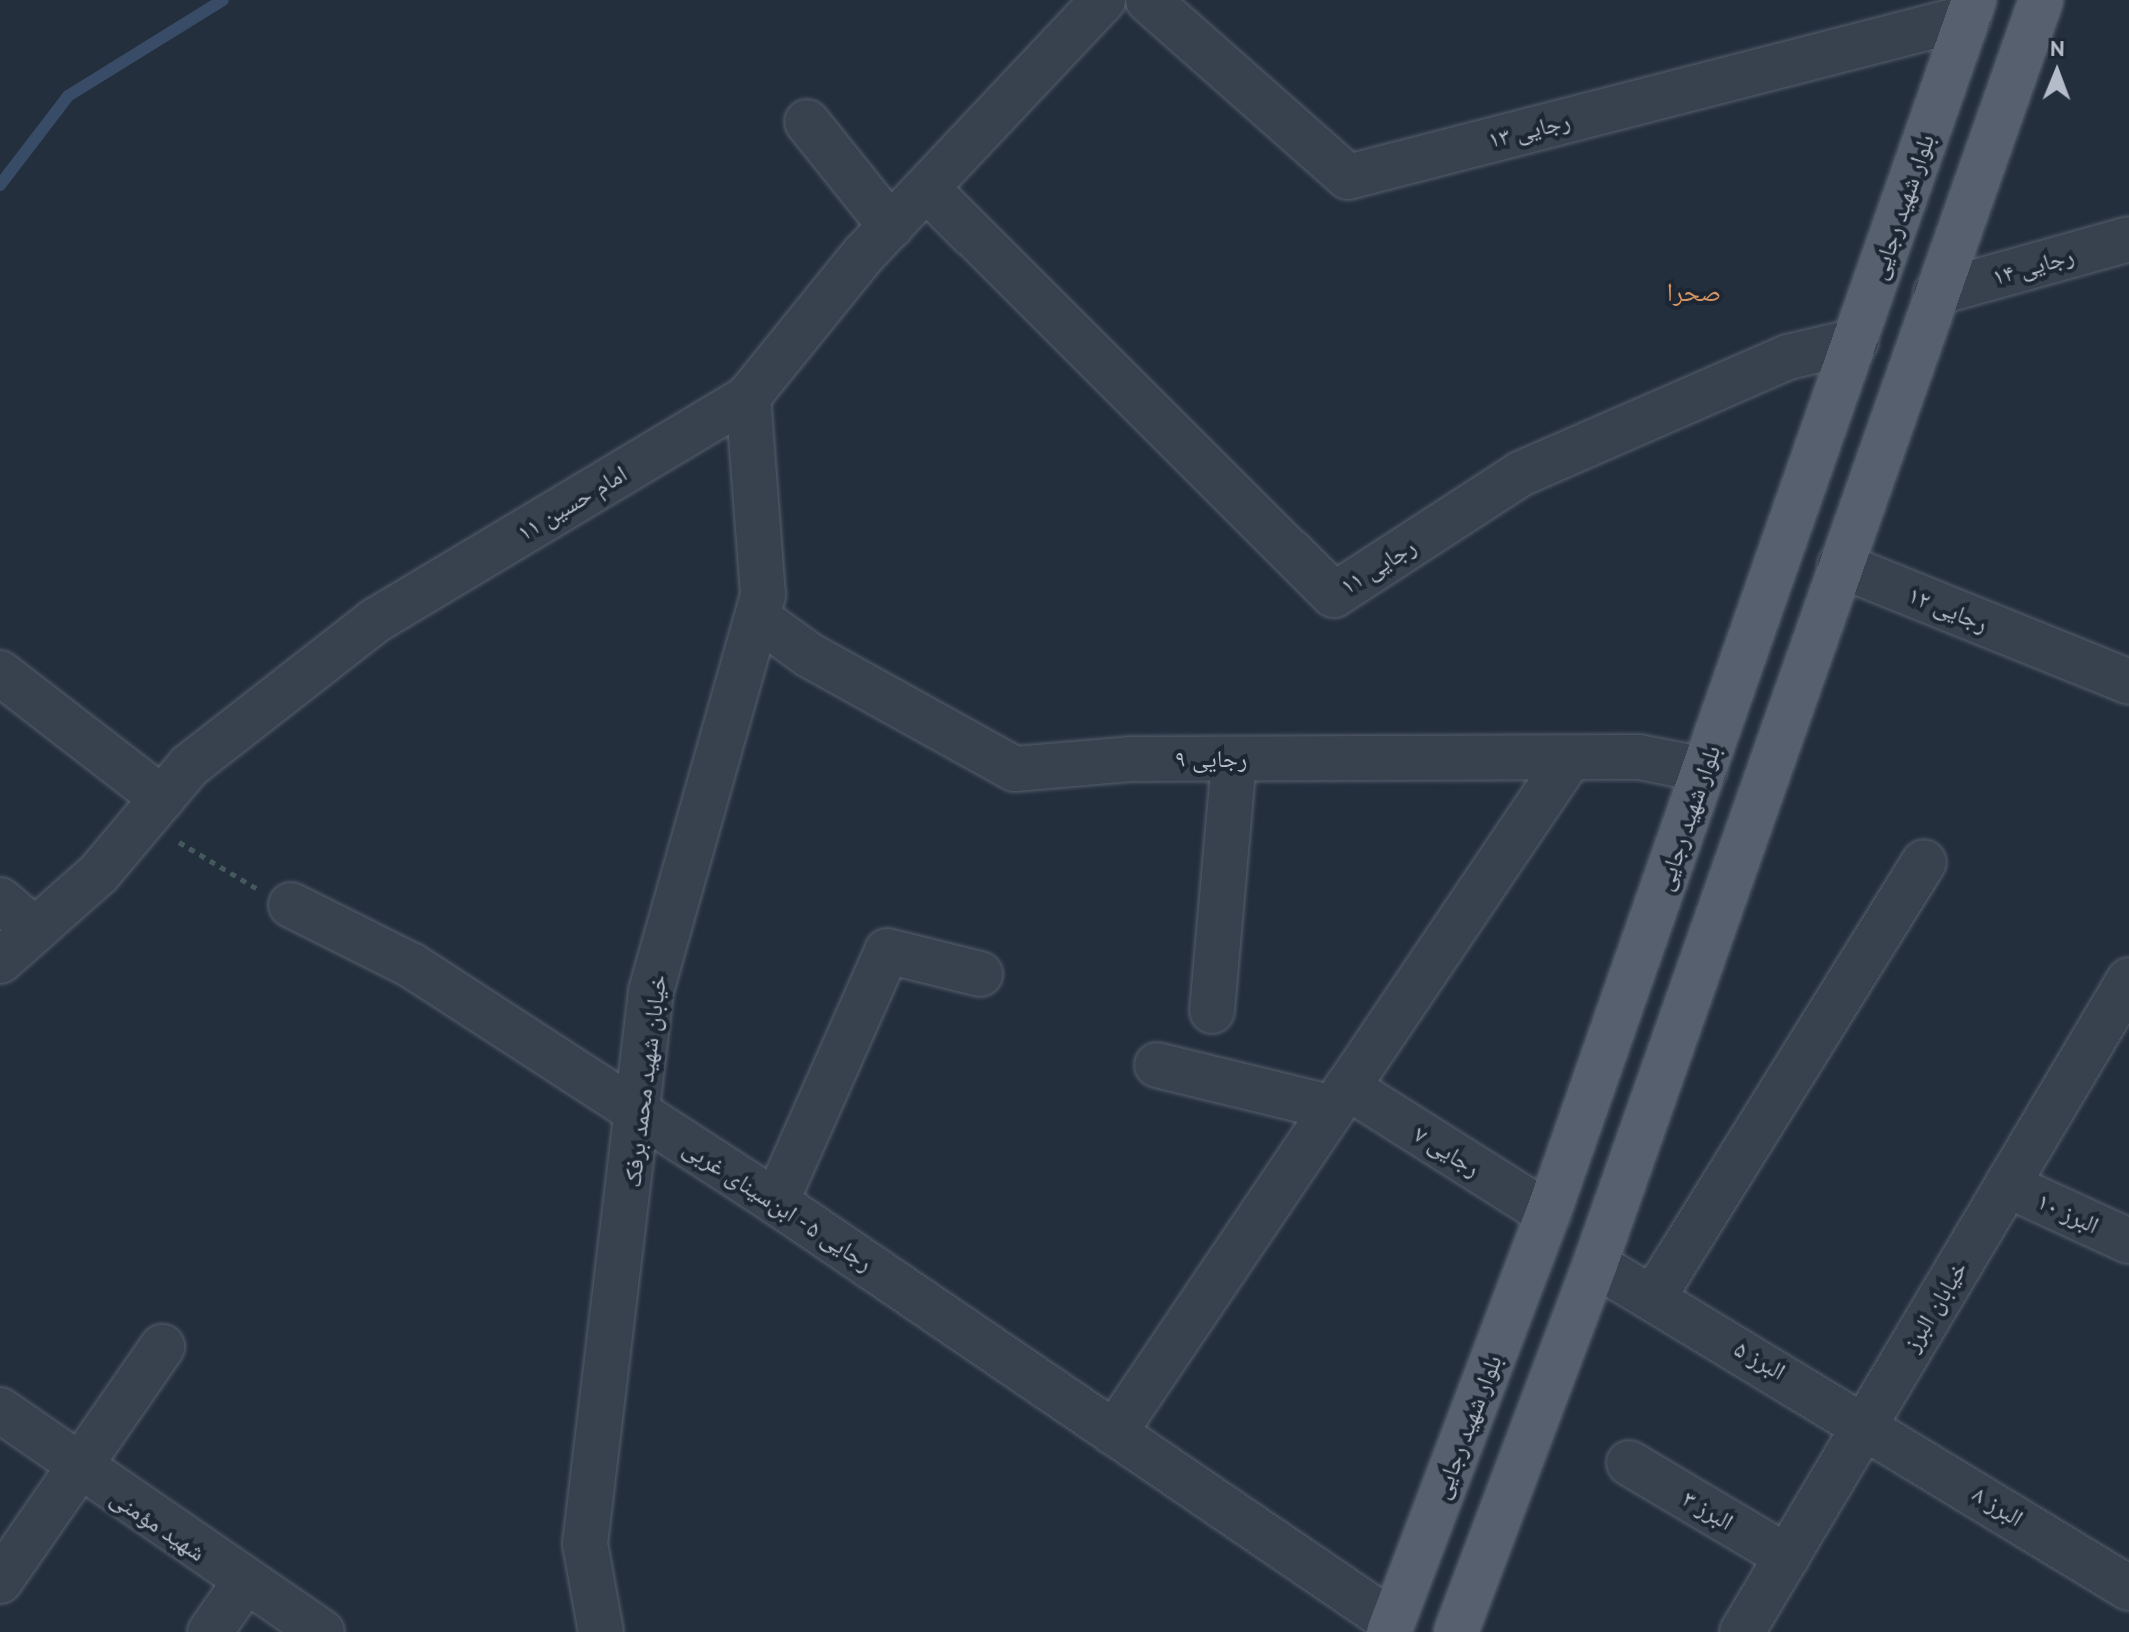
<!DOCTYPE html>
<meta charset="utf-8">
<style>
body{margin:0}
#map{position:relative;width:2129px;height:1632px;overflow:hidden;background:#242f3e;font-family:"PT Sans","Noto Naskh Arabic",sans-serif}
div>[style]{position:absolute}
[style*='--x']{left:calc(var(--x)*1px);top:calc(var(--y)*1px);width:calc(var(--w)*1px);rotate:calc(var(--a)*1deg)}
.stream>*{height:12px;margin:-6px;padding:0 6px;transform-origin:6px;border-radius:6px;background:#394c67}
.path>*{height:5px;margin-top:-2.5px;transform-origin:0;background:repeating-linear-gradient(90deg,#44595c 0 6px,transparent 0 12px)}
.roads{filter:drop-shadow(0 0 2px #565f6c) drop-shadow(0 0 2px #565f6c)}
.minor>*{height:44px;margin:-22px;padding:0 22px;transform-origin:22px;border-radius:22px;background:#38414e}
.major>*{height:44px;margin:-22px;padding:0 22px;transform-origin:22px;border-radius:22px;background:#56606e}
span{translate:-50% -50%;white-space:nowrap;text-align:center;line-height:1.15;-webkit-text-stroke:8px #1d2633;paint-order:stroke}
.street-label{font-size:24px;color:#b4bcc9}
.neighbourhood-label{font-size:26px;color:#d59563}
.north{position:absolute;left:2017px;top:32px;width:80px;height:80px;-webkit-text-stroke:6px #1d2633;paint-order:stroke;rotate:1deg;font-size:22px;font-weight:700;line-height:32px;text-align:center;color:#b4bcc9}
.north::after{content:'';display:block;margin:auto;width:28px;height:36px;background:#b4bcc9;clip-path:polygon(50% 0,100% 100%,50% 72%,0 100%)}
</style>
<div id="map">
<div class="stream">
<i style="--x:0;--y:185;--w:112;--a:-52.6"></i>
<i style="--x:68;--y:96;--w:182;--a:-31.8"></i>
</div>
<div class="path">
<i style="--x:179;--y:842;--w:90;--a:30.9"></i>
</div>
<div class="roads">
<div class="minor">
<i style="--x:1148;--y:0;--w:267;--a:41.5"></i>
<i style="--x:1348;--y:177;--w:641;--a:-14.45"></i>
<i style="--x:807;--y:122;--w:134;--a:51.3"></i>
<i style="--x:927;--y:189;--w:575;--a:44.93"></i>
<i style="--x:1334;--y:595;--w:222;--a:-33"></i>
<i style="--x:1520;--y:474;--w:292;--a:-23.6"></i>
<i style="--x:1788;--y:357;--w:70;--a:-13.2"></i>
<i style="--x:1936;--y:293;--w:200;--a:-15.6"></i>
<i style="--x:1840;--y:565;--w:312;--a:22"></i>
<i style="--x:758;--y:618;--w:63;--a:36"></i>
<i style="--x:809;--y:655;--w:235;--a:29"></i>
<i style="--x:1015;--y:769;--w:116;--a:-4.9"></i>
<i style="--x:1131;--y:759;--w:508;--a:-0.23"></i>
<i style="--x:1639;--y:757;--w:67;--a:11.1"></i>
<i style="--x:0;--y:673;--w:205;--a:37.7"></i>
<i style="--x:0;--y:900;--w:46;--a:40.6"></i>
<i style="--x:291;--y:905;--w:134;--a:26.6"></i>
<i style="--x:411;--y:965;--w:435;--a:33"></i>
<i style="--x:776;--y:1202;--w:746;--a:34.29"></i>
<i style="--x:0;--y:961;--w:132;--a:-41.6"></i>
<i style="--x:99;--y:873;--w:140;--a:-49.9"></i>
<i style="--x:189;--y:766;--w:237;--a:-38"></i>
<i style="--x:376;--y:620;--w:434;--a:-30.9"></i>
<i style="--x:748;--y:397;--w:184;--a:-51"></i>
<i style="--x:864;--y:254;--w:349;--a:-46.7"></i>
<i style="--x:1212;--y:1011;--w:253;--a:-85"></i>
<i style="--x:1157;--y:1065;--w:181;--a:13.7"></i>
<i style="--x:1347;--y:1087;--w:238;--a:32.3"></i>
<i style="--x:2007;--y:1185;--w:134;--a:24.7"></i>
<i style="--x:776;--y:1202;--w:274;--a:-66.1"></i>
<i style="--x:887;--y:951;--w:96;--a:13.9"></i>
<i style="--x:1595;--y:1264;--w:625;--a:31.25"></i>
<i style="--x:1653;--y:1298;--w:513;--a:-58.14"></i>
<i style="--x:0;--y:1410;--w:391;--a:34.6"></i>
<i style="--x:1114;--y:1433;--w:813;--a:-55.98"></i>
<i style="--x:1629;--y:1463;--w:184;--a:30.7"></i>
<i style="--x:0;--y:1581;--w:285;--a:-55.3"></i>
<i style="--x:210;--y:1632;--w:60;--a:-55.2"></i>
<i style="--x:601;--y:1632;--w:89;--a:-100.3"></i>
<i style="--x:585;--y:1544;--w:557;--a:-83.19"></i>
<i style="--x:651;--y:991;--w:412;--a:-74.2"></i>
<i style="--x:763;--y:595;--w:199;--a:-94.3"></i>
<i style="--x:1742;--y:1632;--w:758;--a:-59.31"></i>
</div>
<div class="major">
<i style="--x:1389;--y:1632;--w:447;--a:-69.2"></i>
<i style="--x:1548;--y:1214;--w:1287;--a:-70.66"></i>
<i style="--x:1456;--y:1632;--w:393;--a:-69.3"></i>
<i style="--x:1595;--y:1264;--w:1340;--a:-70.56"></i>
</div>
</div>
<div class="street-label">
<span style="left:1529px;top:130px;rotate:-14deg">رجایی ۱۳</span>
<span style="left:1902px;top:207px;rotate:-71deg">بلوار شهید رجایی</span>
<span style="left:2033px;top:266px;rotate:-16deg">رجایی ۱۴</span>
<span style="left:572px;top:503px;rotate:-31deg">امام حسین ۱۱</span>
<span style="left:1378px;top:566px;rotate:-32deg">رجایی ۱۱</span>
<span style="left:1948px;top:609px;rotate:22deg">رجایی ۱۲</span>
<span style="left:1211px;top:759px">رجایی ۹</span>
<span style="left:1688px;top:818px;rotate:-71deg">بلوار شهید رجایی</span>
<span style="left:645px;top:1081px;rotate:-83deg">خیابان شهید محمد برفک</span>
<span style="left:1447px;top:1151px;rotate:32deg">رجایی ۷</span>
<span style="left:778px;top:1205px;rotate:33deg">رجایی ۵ - ابن‌سینای غربی</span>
<span style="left:2068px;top:1213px;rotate:25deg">البرز ۱۰</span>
<span style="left:1935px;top:1306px;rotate:-59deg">خیابان البرز</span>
<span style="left:1760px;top:1360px;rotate:30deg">البرز ۵</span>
<span style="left:1467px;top:1427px;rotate:-69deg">بلوار شهید رجایی</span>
<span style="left:1998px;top:1506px;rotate:32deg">البرز ۸</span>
<span style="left:1708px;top:1510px;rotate:31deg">البرز ۳</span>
<span style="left:158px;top:1525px;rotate:34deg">شهید مؤمنی</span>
</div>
<div class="neighbourhood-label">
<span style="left:1694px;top:292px">صحرا</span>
</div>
<div class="north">N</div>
</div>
